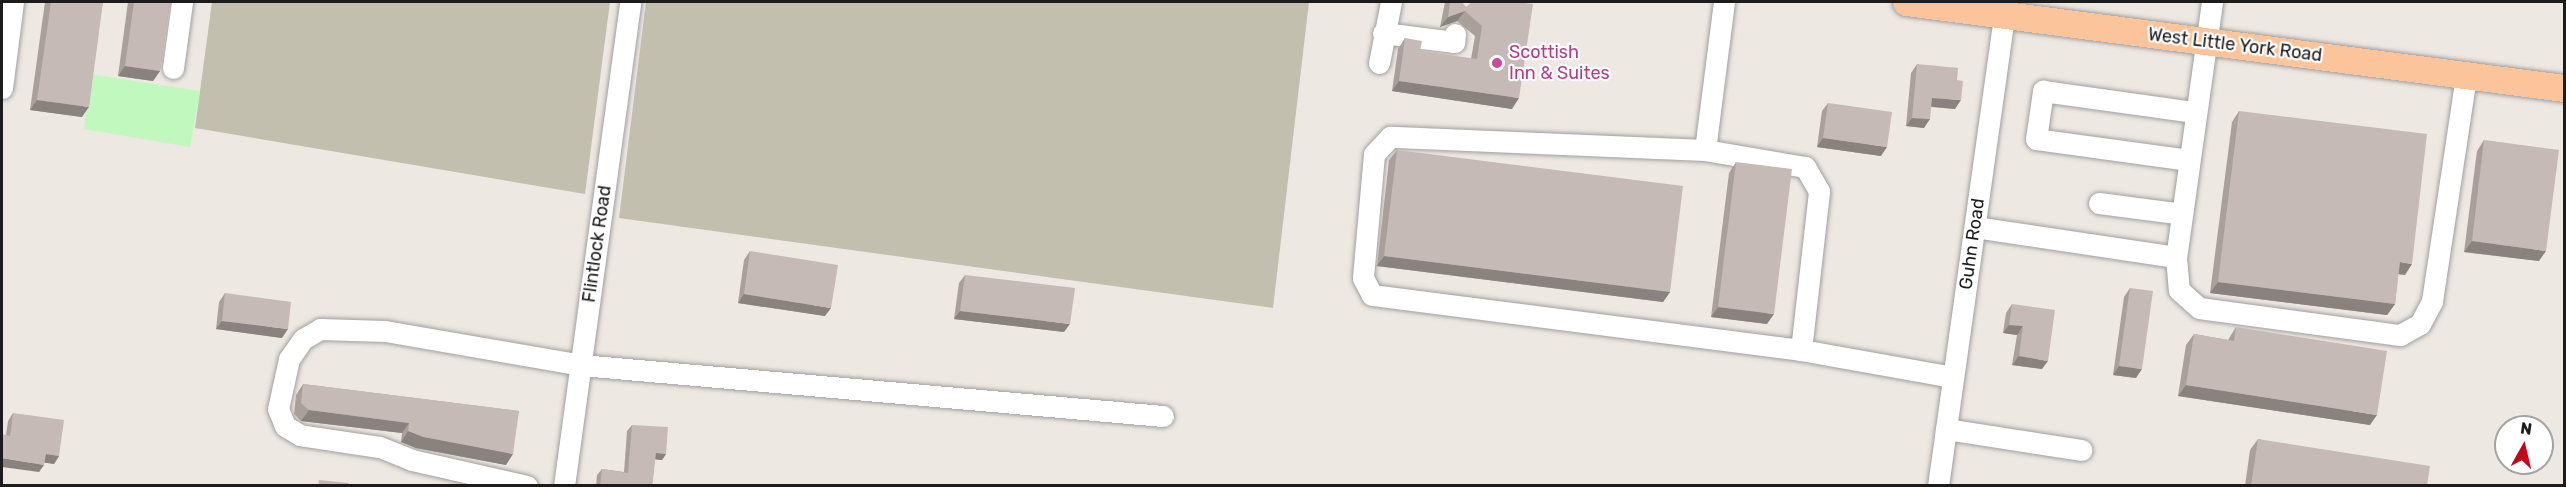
<!DOCTYPE html>
<style>
body{margin:0}
#map{position:relative;width:2566px;height:487px;overflow:hidden;background:#eee8e2;font-family:Rubik,sans-serif}
div>[style]{position:absolute}
[style*='--x']{left:calc(var(--x)*1px);top:calc(var(--y)*1px);width:calc(var(--w)*1px);rotate:calc(var(--a)*1deg)}
.construction>*{inset:0;background:#c2bfae}
.park>*{inset:0;background:#c1f8be}
.roads{filter:drop-shadow(0 0 2px #a0a0a0) drop-shadow(0 0 2px #a0a0a0)}
.minor>*{height:21px;margin:-10.5px;padding:0 10.5px;transform-origin:10.5px;border-radius:10.5px;background:#fff}
.major>*{height:27px;margin:-13.5px;padding:0 13.5px;transform-origin:13.5px;border-radius:13.5px;background:#fbc49a}
.wall>*{inset:0;background:#a9a09c}
.shaded-wall>*{inset:0;background:#8a827f}
.building>*{inset:0;background:#c5bab5}
.dots>*{width:16px;height:16px;translate:-50% -50%;box-sizing:border-box;border:3px solid #fff;border-radius:50%}
span{translate:-50% -50%;white-space:nowrap;text-align:center;line-height:1.15;-webkit-text-stroke:4.5px #fff;paint-order:stroke}
.street-label{font-size:18px;color:#1c1c1c}
.hotel-label{font-size:18px;color:#b23c85}
.left{translate:0 -50%;text-align:left}
.frame{position:absolute;inset:0;border:3px solid #1c1c1c;pointer-events:none}
.north{position:absolute;left:2494px;top:415px;width:60px;height:60px;box-sizing:border-box;background:#fff;border:2px solid #a4a4a4;border-radius:50%;rotate:8deg;font-size:16px;font-weight:700;line-height:24px;text-align:center;color:#1c1c1c}
.north::after{content:'';display:block;margin:auto;width:21px;height:27px;background:#c6021b;clip-path:polygon(50% 0,100% 100%,50% 72%,0 100%)}
</style>
<div id="map">
<div class="construction">
<i style="clip-path:polygon(212px 2px,610px 2px,585px 194px,195px 128px)"></i>
<i style="clip-path:polygon(646px 2px,1309px 2px,1273px 308px,619px 218px)"></i>
</div>
<div class="park">
<i style="clip-path:polygon(89px 74px,200px 91px,190px 147px,84px 129px)"></i>
</div>
<div class="roads">
<div class="minor">
<i style="--x:2212;--y:2;--w:258;--a:98"></i>
<i style="--x:2176;--y:257;--w:33;--a:85"></i>
<i style="--x:2179;--y:290;--w:27;--a:42"></i>
<i style="--x:2199;--y:308;--w:203;--a:7.7"></i>
<i style="--x:2400;--y:335;--w:23;--a:-29"></i>
<i style="--x:2420;--y:324;--w:26;--a:-62"></i>
<i style="--x:2432;--y:301;--w:229;--a:-81.4"></i>
<i style="--x:1383;--y:33;--w:72;--a:7.2"></i>
<i style="--x:1454;--y:42;--w:8;--a:-83"></i>
<i style="--x:1379;--y:63;--w:62;--a:-78.9"></i>
<i style="--x:173;--y:68;--w:67;--a:-82.2"></i>
<i style="--x:2;--y:88;--w:87;--a:-82.7"></i>
<i style="--x:1705;--y:150;--w:149;--a:-82.7"></i>
<i style="--x:2189;--y:160;--w:154;--a:-172.2"></i>
<i style="--x:2036;--y:139;--w:49;--a:-81.7"></i>
<i style="--x:2043;--y:91;--w:153;--a:7.9"></i>
<i style="--x:2099;--y:203;--w:84;--a:7.5"></i>
<i style="--x:1975;--y:227;--w:203;--a:8.5"></i>
<i style="--x:1801;--y:350;--w:160;--a:-83.5"></i>
<i style="--x:1819;--y:191;--w:28;--a:-120"></i>
<i style="--x:1805;--y:167;--w:101;--a:-170.4"></i>
<i style="--x:1705;--y:150;--w:315;--a:-177.6"></i>
<i style="--x:1390;--y:137;--w:23;--a:133"></i>
<i style="--x:1374;--y:154;--w:124;--a:95.1"></i>
<i style="--x:1363;--y:278;--w:19;--a:62"></i>
<i style="--x:1372;--y:295;--w:433;--a:7.3"></i>
<i style="--x:1801;--y:350;--w:154;--a:10.1"></i>
<i style="--x:1946;--y:429;--w:137;--a:8.8"></i>
<i style="--x:527;--y:486;--w:118;--a:-167.3"></i>
<i style="--x:412;--y:460;--w:35;--a:-158"></i>
<i style="--x:379;--y:447;--w:80;--a:-171.4"></i>
<i style="--x:300;--y:435;--w:17;--a:-149"></i>
<i style="--x:285;--y:426;--w:18;--a:-112"></i>
<i style="--x:278;--y:409;--w:51;--a:-77.6"></i>
<i style="--x:289;--y:359;--w:24;--a:-55"></i>
<i style="--x:303;--y:339;--w:20;--a:-30"></i>
<i style="--x:320;--y:329;--w:65;--a:1.8"></i>
<i style="--x:385;--y:331;--w:199;--a:9.8"></i>
<i style="--x:581;--y:365;--w:584;--a:5.01"></i>
<i style="--x:564;--y:486;--w:488;--a:-82.2"></i>
<i style="--x:1938;--y:486;--w:489;--a:-82"></i>
</div>
<div class="major">
<i style="--x:1906;--y:2;--w:664;--a:7.45"></i>
</div>
</div>
<div class="wall">
<i style="clip-path:polygon(45px 2px,103px 2px,82px 117px,30px 110px)"></i>
<i style="clip-path:polygon(128px 2px,170px 2px,160px 71px,153px 81px,118px 76px)"></i>
<i style="clip-path:polygon(1445px 2px,1461px 2px,1466px 7px,1516px 2px,1512px 109px,1392px 91px,1398px 49px,1405px 38px,1420px 51px,1471px 59px,1475px 36px,1457px 21px,1440px 27px)"></i>
<i style="clip-path:polygon(1917px 64px,1955px 109px,1931px 107px,1924px 128px,1906px 126px,1911px 73px)"></i>
<i style="clip-path:polygon(1828px 103px,1881px 156px,1817px 147px,1822px 111px)"></i>
<i style="clip-path:polygon(2239px 111px,2405px 275px,2398px 274px,2395px 304px,2387px 315px,2210px 293px,2232px 122px)"></i>
<i style="clip-path:polygon(2484px 140px,2539px 261px,2464px 252px,2477px 151px)"></i>
<i style="clip-path:polygon(1397px 150px,1670px 292px,1663px 302px,1377px 266px,1389px 160px)"></i>
<i style="clip-path:polygon(1736px 162px,1767px 324px,1711px 317px,1729px 173px)"></i>
<i style="clip-path:polygon(750px 251px,825px 316px,738px 303px,744px 260px)"></i>
<i style="clip-path:polygon(965px 275px,1064px 332px,954px 319px,959px 283px)"></i>
<i style="clip-path:polygon(2130px 288px,2136px 378px,2113px 375px,2124px 297px)"></i>
<i style="clip-path:polygon(225px 293px,282px 338px,216px 329px,219px 302px)"></i>
<i style="clip-path:polygon(2012px 304px,2042px 369px,2012px 365px,2017px 335px,2003px 333px,2006px 313px)"></i>
<i style="clip-path:polygon(2236px 327px,2370px 425px,2178px 396px,2186px 345px,2194px 334px,2228px 340px)"></i>
<i style="clip-path:polygon(303px 384px,519px 411px,506px 465px,416px 448px,401px 442px,402px 433px,301px 421px,294px 414px,296px 395px)"></i>
<i style="clip-path:polygon(13px 413px,59px 456px,54px 464px,44px 462px,39px 472px,6px 435px,8px 421px)"></i>
<i style="clip-path:polygon(632px 425px,666px 454px,662px 460px,655px 459px,652px 486px,596px 486px,597px 475px,602px 469px,624px 472px,627px 431px)"></i>
<i style="clip-path:polygon(2258px 439px,2427px 486px,2245px 486px,2250px 450px)"></i>
</div>
<div class="shaded-wall">
<i style="clip-path:polygon(1465px 11px,1457px 21px,1440px 27px,1448px 17px)"></i>
<i style="clip-path:polygon(125px 66px,160px 71px,153px 81px,118px 76px)"></i>
<i style="clip-path:polygon(1399px 81px,1519px 98px,1512px 109px,1392px 91px)"></i>
<i style="clip-path:polygon(1932px 98px,1961px 100px,1955px 109px,1926px 106px)"></i>
<i style="clip-path:polygon(37px 100px,89px 107px,82px 117px,30px 110px)"></i>
<i style="clip-path:polygon(1912px 118px,1930px 119px,1924px 128px,1906px 126px)"></i>
<i style="clip-path:polygon(1823px 138px,1887px 147px,1881px 156px,1817px 147px)"></i>
<i style="clip-path:polygon(2472px 241px,2546px 251px,2539px 261px,2464px 252px)"></i>
<i style="clip-path:polygon(1384px 256px,1670px 292px,1663px 302px,1377px 266px)"></i>
<i style="clip-path:polygon(2400px 262px,2412px 264px,2405px 275px,2392px 273px)"></i>
<i style="clip-path:polygon(2218px 282px,2395px 304px,2387px 315px,2210px 293px)"></i>
<i style="clip-path:polygon(744px 294px,831px 308px,825px 316px,738px 303px)"></i>
<i style="clip-path:polygon(1718px 307px,1774px 314px,1767px 324px,1711px 317px)"></i>
<i style="clip-path:polygon(960px 311px,1070px 324px,1064px 332px,954px 319px)"></i>
<i style="clip-path:polygon(222px 321px,288px 329px,282px 338px,216px 329px)"></i>
<i style="clip-path:polygon(2009px 325px,2023px 326px,2017px 335px,2003px 333px)"></i>
<i style="clip-path:polygon(2019px 356px,2048px 361px,2042px 369px,2012px 365px)"></i>
<i style="clip-path:polygon(2119px 366px,2142px 369px,2136px 378px,2113px 375px)"></i>
<i style="clip-path:polygon(2186px 385px,2377px 415px,2370px 425px,2178px 396px)"></i>
<i style="clip-path:polygon(309px 410px,409px 423px,402px 433px,301px 421px)"></i>
<i style="clip-path:polygon(408px 431px,513px 454px,506px 465px,416px 448px,401px 442px)"></i>
<i style="clip-path:polygon(656px 453px,666px 454px,662px 460px,652px 459px)"></i>
<i style="clip-path:polygon(46px 454px,59px 456px,54px 464px,40px 462px)"></i>
<i style="clip-path:polygon(2px 458px,44px 465px,39px 472px,2px 467px)"></i>
</div>
<div class="building">
<i style="clip-path:polygon(51px 2px,103px 2px,89px 107px,37px 100px)"></i>
<i style="clip-path:polygon(134px 2px,170px 2px,160px 71px,125px 66px)"></i>
<i style="clip-path:polygon(1450px 2px,1461px 2px,1466px 7px,1472px 2px,1516px 2px,1533px 4px,1519px 98px,1399px 81px,1405px 38px,1422px 41px,1420px 51px,1477px 59px,1482px 26px,1465px 11px,1448px 17px)"></i>
<i style="clip-path:polygon(1917px 64px,1958px 68px,1957px 80px,1963px 81px,1961px 100px,1932px 98px,1930px 119px,1912px 118px)"></i>
<i style="clip-path:polygon(1828px 103px,1892px 112px,1887px 147px,1823px 138px)"></i>
<i style="clip-path:polygon(2239px 111px,2427px 134px,2412px 264px,2400px 262px,2395px 304px,2218px 282px)"></i>
<i style="clip-path:polygon(2484px 140px,2559px 150px,2546px 251px,2472px 241px)"></i>
<i style="clip-path:polygon(1397px 150px,1683px 186px,1670px 292px,1384px 256px)"></i>
<i style="clip-path:polygon(1736px 162px,1792px 169px,1774px 314px,1718px 307px)"></i>
<i style="clip-path:polygon(750px 251px,838px 265px,831px 308px,744px 294px)"></i>
<i style="clip-path:polygon(965px 275px,1075px 288px,1070px 324px,960px 311px)"></i>
<i style="clip-path:polygon(2130px 288px,2153px 291px,2142px 369px,2119px 366px)"></i>
<i style="clip-path:polygon(225px 293px,291px 302px,288px 329px,222px 321px)"></i>
<i style="clip-path:polygon(2012px 304px,2055px 310px,2048px 361px,2019px 356px,2023px 326px,2009px 325px)"></i>
<i style="clip-path:polygon(2236px 327px,2387px 351px,2377px 415px,2186px 385px,2194px 334px,2234px 341px)"></i>
<i style="clip-path:polygon(303px 384px,519px 411px,513px 454px,423px 437px,408px 431px,409px 423px,309px 410px,301px 403px)"></i>
<i style="clip-path:polygon(13px 413px,64px 420px,59px 456px,46px 454px,44px 465px,2px 458px,2px 434px,10px 436px)"></i>
<i style="clip-path:polygon(632px 425px,668px 427px,666px 454px,656px 453px,652px 486px,600px 486px,602px 469px,628px 473px)"></i>
<i style="clip-path:polygon(2258px 439px,2430px 466px,2427px 486px,2251px 486px)"></i>
<i style="clip-path:polygon(319px 480px,349px 483px,348px 486px,318px 486px)"></i>
</div>
<div class="dots">
<i style="left:1497px;top:63px;background:#d1479c"></i>
</div>
<div class="street-label">
<span style="left:2235px;top:45px;rotate:7deg">West Little York Road</span>
<span style="left:597px;top:244px;rotate:-82deg">Flintlock Road</span>
<span style="left:1972px;top:244px;rotate:-82deg">Guhn Road</span>
</div>
<div class="hotel-label">
<span class="left" style="left:1509px;top:63px">Scottish<br>Inn &amp; Suites</span>
</div>
<div class="frame"></div>
<div class="north">N</div>
</div>
